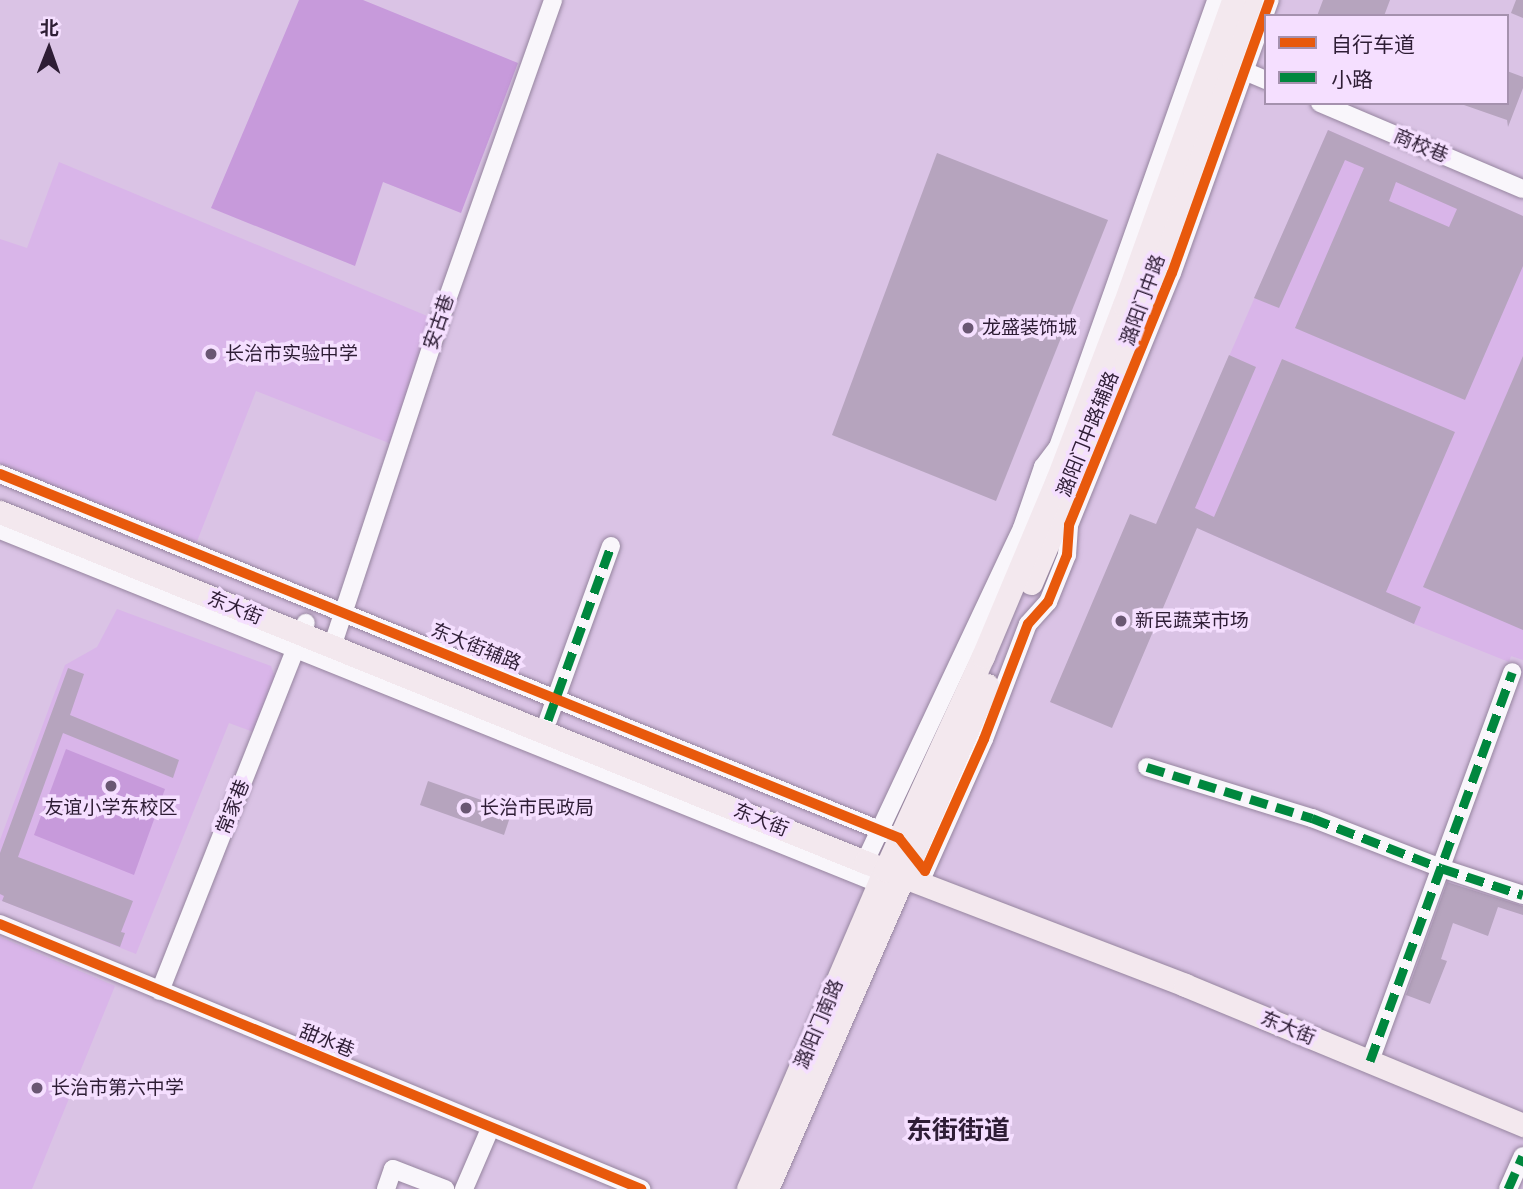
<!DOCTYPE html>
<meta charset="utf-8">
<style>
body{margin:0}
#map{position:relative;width:1523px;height:1189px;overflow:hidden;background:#dac3e5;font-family:"Noto Sans","Noto Sans SC",sans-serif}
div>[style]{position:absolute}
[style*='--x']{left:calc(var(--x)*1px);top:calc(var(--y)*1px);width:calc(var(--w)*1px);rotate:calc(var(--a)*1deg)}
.built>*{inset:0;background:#d9b5e9}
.green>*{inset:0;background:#c79adb}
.building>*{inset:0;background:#b6a4be}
.roads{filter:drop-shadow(0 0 2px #96859f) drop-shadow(0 0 2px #96859f)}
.minor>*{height:18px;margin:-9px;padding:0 9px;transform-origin:9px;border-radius:9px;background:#f9f6fb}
.major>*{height:23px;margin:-11.5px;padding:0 11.5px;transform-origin:11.5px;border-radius:11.5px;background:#f3e8ee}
.quiet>*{height:9px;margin-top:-4.5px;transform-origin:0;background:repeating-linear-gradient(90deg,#00873e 0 18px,transparent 0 27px)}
.cycleway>*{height:10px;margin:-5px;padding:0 5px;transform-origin:5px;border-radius:5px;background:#e8590c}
.dots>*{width:19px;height:19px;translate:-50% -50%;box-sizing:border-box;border:4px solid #f5dfff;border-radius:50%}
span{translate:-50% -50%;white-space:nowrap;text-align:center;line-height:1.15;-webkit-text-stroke:7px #f5dfff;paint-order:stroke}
.street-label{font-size:19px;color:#2e1d35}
.poi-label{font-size:19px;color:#2e1d35}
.left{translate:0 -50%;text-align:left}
.district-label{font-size:26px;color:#2e1d35;font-weight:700}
.legend{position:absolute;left:1264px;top:14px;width:245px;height:91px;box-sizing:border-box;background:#f5dfff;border:2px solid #a591ae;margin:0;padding:9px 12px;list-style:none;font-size:21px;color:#2e1d35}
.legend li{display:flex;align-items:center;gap:14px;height:35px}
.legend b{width:35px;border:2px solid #a591ae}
.north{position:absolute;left:14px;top:14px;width:70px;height:70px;-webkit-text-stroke:5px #f5dfff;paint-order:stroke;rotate:1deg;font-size:19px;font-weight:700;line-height:28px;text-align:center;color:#2e1d35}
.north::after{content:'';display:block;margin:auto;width:24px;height:32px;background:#2e1d35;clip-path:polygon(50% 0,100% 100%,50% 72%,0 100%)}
</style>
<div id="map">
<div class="built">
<i style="clip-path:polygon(1328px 130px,1523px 216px,1523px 660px,1511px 656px,1509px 662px,1414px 624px,1161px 512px)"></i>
<i style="clip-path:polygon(59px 162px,432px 318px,394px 445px,256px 391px,196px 544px,0 464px,0 239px,27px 248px)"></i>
<i style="clip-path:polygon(117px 609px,271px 666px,276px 680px,256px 733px,229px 723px,136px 954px,0 900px,0 840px,65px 665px,97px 647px)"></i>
<i style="clip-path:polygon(0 937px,115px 986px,32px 1189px,0 1189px)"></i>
</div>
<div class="green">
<i style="clip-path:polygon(299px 0,363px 0,518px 63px,461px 213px,383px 182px,355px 266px,211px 208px)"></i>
<i style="clip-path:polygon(66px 749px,165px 789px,134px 875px,34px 835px)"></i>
</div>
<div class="building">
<i style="clip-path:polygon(1323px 0,1390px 0,1384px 16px,1317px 16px)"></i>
<i style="clip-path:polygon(1516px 0,1523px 0,1523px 18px,1511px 13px)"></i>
<i style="clip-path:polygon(1507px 71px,1523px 77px,1523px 88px,1508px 127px,1507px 120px,1464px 105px,1507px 103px)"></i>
<i style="clip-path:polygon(evenodd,1328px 130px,1523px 216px,1523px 266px,1465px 400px,1295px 328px,1364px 168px,1345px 160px,1279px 308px,1254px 298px,1328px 130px,1396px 182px,1457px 209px,1449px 227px,1389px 201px,1396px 182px)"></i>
<i style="clip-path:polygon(937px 153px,1108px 220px,996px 501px,832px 435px)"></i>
<i style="clip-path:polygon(1229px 355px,1256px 367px,1195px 508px,1214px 517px,1282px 359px,1455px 432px,1386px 592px,1421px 607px,1414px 624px,1197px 528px,1112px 728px,1050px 702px,1130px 514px,1156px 524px)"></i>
<i style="clip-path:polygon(1523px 356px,1523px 630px,1423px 587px)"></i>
<i style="clip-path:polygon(68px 668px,84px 674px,70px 715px,179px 760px,173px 778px,63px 733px,18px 857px,133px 901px,121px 932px,125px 933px,120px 947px,2px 901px,4px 896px,0 894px,0 853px)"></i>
<i style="clip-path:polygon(428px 781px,512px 811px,504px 835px,420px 805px)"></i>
<i style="clip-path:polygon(1447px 882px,1523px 906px,1523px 915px,1498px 907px,1488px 936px,1453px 923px,1441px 959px,1447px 961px,1430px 1004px,1406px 995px)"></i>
</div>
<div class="roads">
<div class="minor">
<i style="--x:1235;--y:67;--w:34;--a:23"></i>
<i style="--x:1320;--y:103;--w:220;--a:23"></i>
<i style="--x:0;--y:474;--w:970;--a:22.04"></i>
<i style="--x:899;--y:838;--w:42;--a:51.8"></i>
<i style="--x:925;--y:871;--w:145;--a:-65.9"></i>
<i style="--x:984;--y:739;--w:123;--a:-69.1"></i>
<i style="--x:1028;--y:624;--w:30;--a:-48"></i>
<i style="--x:1048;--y:602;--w:51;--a:-68"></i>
<i style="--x:1067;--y:555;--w:30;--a:-86"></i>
<i style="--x:1069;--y:525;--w:272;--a:-67.8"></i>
<i style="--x:1172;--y:273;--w:290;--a:-70.3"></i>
<i style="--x:0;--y:530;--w:959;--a:21.91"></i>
<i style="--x:332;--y:647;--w:354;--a:-71.7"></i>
<i style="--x:443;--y:311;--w:330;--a:-70.5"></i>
<i style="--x:548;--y:720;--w:185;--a:-70.1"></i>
<i style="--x:1147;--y:767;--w:173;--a:17.2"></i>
<i style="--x:1312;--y:818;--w:138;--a:21.2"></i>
<i style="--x:1441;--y:868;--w:86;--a:18.2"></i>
<i style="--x:870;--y:851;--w:357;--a:-64.8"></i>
<i style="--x:1022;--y:528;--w:65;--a:-71"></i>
<i style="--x:1043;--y:467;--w:25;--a:-53"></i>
<i style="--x:1058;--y:447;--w:474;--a:-70.5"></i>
<i style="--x:0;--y:924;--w:694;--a:22.46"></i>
<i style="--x:160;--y:991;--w:396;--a:-68.4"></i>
<i style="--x:1370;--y:1061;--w:414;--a:-69.9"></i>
<i style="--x:386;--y:1189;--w:21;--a:-71"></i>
<i style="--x:393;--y:1169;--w:56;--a:21"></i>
<i style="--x:464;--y:1189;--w:65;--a:-66.6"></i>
<i style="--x:1508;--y:1189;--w:36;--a:-66"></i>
</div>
<div class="major">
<i style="--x:0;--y:512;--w:933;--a:22.03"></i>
<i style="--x:865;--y:862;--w:343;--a:21"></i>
<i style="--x:1185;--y:985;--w:366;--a:22.5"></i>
<i style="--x:1031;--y:583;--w:104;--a:-66.9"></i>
<i style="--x:1072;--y:487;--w:189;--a:-68.9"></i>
<i style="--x:1140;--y:311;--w:330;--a:-70.4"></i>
<i style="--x:748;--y:1189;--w:347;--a:-66.8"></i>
<i style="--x:885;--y:870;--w:235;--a:-65.4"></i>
<i style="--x:983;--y:656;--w:191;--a:-67.2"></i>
<i style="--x:1057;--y:480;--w:187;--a:-69.1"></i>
<i style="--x:1124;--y:305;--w:324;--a:-70.3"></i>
<i style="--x:767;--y:1189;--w:550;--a:-66.42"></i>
</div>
</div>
<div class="quiet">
<i style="--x:548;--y:720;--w:185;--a:-70.1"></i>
<i style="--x:1147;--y:767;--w:173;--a:17.2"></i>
<i style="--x:1312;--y:818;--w:138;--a:21.2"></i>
<i style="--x:1441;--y:868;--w:86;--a:18.2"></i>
<i style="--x:1370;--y:1061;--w:414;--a:-69.9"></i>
<i style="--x:1508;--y:1189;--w:36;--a:-66"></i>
</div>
<div class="cycleway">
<i style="--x:0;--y:474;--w:970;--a:22.04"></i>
<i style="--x:899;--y:838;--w:42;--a:51.8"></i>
<i style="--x:925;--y:871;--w:145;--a:-65.9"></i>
<i style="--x:984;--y:739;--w:123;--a:-69.1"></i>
<i style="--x:1028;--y:624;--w:30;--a:-48"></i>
<i style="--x:1048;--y:602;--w:51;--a:-68"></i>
<i style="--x:1067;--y:555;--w:30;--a:-86"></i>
<i style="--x:1069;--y:525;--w:272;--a:-67.8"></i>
<i style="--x:1172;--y:273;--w:290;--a:-70.3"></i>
<i style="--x:0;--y:924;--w:694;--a:22.46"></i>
</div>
<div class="dots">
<i style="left:968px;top:328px;background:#6a5773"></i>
<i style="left:211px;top:354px;background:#6a5773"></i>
<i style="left:1121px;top:621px;background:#6a5773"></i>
<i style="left:111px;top:786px;background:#6a5773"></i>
<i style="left:466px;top:808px;background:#6a5773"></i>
<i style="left:37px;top:1088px;background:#6a5773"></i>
</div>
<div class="street-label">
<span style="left:1421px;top:146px;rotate:23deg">商校巷</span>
<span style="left:1143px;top:300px;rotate:-70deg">潞阳门中路</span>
<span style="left:439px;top:322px;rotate:-71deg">安古巷</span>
<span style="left:1088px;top:434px;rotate:-68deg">潞阳门中路辅路</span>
<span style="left:235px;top:608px;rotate:22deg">东大街</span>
<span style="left:476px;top:647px;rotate:22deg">东大街辅路</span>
<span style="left:233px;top:807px;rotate:-68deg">常家巷</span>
<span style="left:761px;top:820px;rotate:22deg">东大街</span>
<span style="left:819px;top:1024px;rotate:-67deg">潞阳门南路</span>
<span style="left:1288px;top:1028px;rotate:22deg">东大街</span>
<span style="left:327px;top:1041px;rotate:22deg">甜水巷</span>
</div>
<div class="poi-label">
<span class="left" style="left:982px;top:328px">龙盛装饰城</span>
<span class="left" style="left:225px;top:354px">长治市实验中学</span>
<span class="left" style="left:1135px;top:621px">新民蔬菜市场</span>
<span style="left:111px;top:808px">友谊小学东校区</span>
<span class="left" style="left:480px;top:808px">长治市民政局</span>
<span class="left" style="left:51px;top:1088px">长治市第六中学</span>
</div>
<div class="district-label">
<span style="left:958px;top:1130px">东街街道</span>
</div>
<ul class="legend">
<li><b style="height:9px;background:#e8590c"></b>自行车道</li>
<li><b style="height:9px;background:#00873e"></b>小路</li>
</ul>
<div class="north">北</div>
</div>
